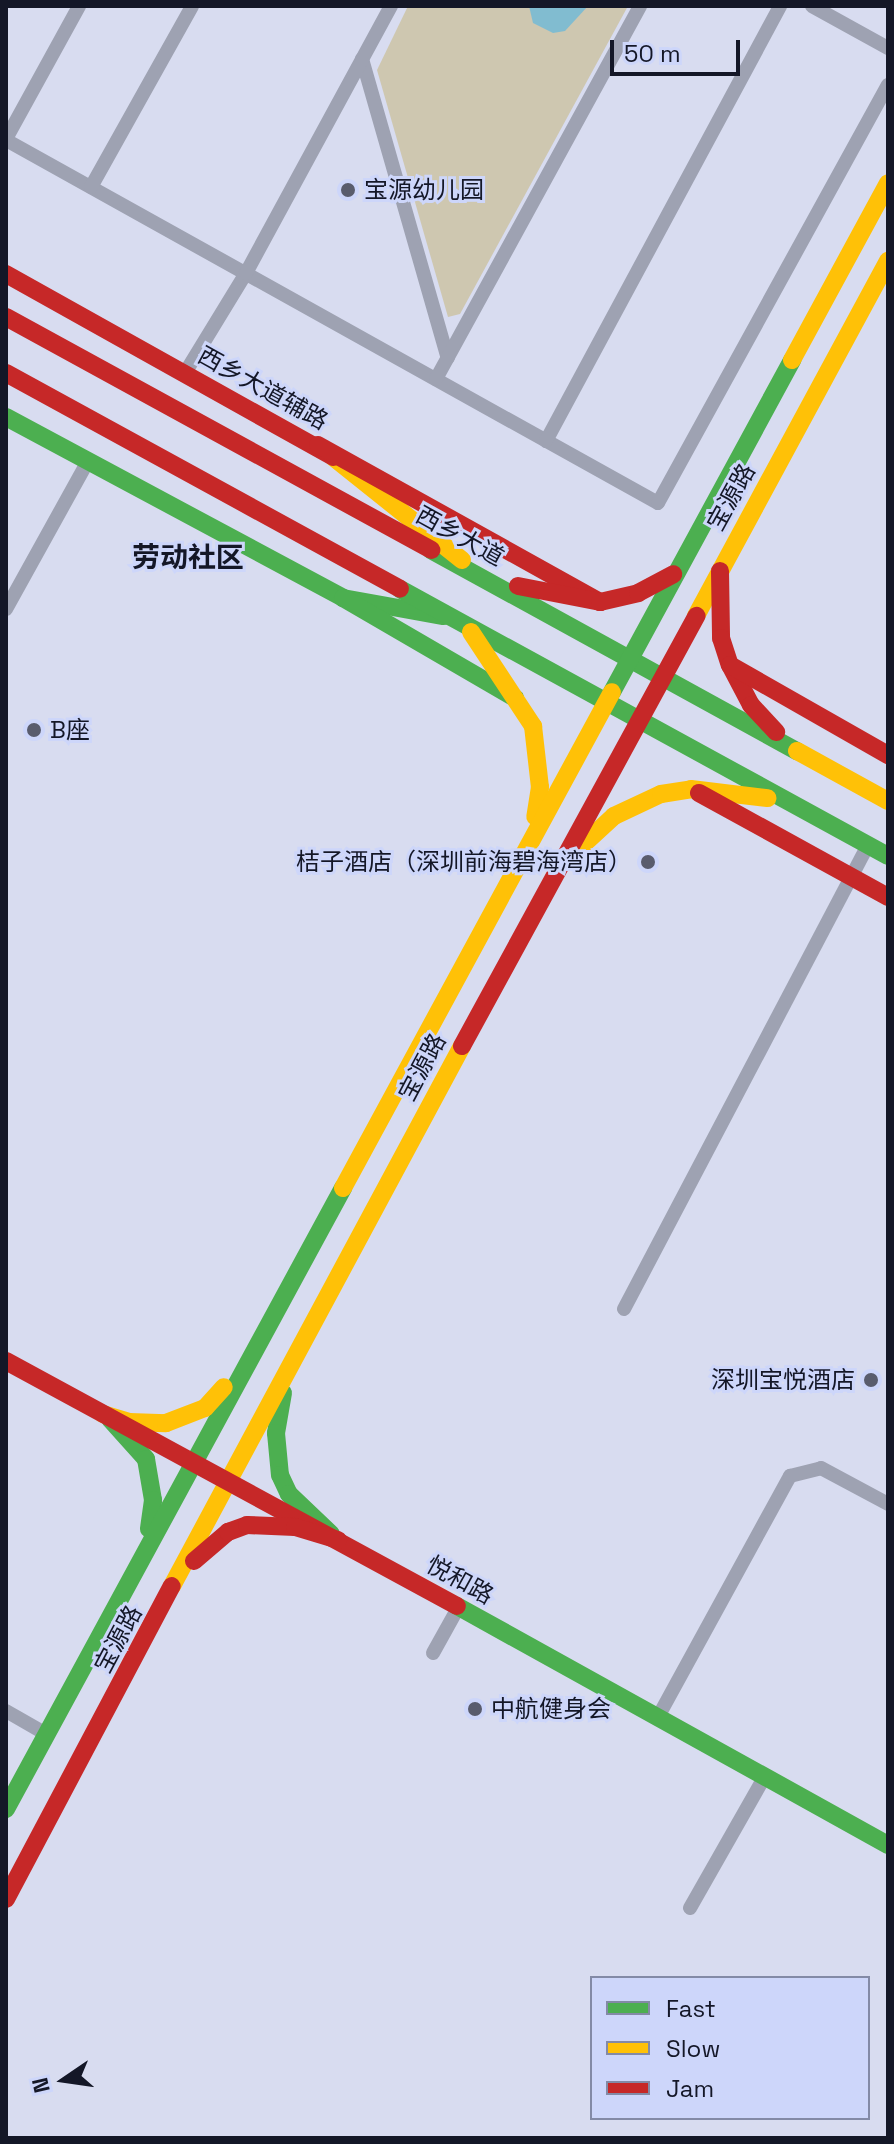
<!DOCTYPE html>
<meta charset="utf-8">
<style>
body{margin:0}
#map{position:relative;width:894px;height:2144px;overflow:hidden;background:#d8dcf0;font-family:"Space Grotesk","Noto Sans SC",sans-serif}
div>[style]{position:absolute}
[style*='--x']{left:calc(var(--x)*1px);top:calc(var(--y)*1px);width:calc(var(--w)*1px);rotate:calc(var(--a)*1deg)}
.green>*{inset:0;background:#cec7b0}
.water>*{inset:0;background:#81bcd0}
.street>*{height:14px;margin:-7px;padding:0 7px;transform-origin:7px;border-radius:7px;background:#9ea2b2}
.fast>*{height:18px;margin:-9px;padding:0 9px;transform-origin:9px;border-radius:9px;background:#4caf50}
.slow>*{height:18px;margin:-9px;padding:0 9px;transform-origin:9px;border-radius:9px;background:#ffc107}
.jam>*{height:18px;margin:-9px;padding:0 9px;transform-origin:9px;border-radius:9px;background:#c62828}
.dots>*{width:22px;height:22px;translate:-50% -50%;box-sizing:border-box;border:4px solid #cdd6fa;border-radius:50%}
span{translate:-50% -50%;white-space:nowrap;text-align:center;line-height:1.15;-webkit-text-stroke:6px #cdd6fa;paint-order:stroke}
.poi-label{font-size:24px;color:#141727}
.left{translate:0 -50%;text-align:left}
.right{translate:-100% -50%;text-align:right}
.street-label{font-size:24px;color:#141727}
.quarter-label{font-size:28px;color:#141727;font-weight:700}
.frame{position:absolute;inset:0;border:8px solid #141727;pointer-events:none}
.legend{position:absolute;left:590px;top:1976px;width:280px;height:144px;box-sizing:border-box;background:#cdd6fa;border:2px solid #838aa6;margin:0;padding:10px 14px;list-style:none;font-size:24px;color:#141727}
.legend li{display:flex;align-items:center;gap:16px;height:40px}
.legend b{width:40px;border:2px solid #838aa6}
.north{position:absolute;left:24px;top:2040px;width:80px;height:80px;-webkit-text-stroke:6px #cdd6fa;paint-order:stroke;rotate:257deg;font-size:22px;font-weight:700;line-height:32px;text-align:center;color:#141727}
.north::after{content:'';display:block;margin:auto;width:28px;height:36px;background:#141727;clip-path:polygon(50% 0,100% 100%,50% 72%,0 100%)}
.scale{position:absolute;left:610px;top:40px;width:130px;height:36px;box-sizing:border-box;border:4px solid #141727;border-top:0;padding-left:10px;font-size:24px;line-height:28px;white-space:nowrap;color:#141727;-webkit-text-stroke:6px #cdd6fa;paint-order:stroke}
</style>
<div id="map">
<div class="green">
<i style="clip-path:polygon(408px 6px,628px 6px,460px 314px,448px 317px,377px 70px)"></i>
</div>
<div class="water">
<i style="clip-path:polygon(529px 6px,588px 6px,565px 31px,553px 33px,533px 23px)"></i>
</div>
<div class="street">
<i style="--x:812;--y:6;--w:87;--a:28.9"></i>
<i style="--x:362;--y:59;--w:311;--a:74"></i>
<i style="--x:6;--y:139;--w:152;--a:-61.2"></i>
<i style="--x:6;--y:140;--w:746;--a:29.11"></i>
<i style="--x:658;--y:503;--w:477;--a:-61.2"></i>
<i style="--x:91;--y:187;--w:207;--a:-60.8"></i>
<i style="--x:185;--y:373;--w:117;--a:-58.6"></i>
<i style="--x:246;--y:273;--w:304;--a:-61.5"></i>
<i style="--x:436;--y:379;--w:425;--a:-61.3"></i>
<i style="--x:546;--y:441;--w:494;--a:-61.7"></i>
<i style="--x:6;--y:609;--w:169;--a:-61"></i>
<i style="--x:624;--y:1309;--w:524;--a:-62.26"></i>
<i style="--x:433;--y:1653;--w:54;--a:-61"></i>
<i style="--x:6;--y:1711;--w:46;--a:29.9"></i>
<i style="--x:658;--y:1717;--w:275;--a:-61.3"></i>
<i style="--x:790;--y:1476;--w:32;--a:-14"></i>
<i style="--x:821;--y:1468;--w:76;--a:28.2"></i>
<i style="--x:690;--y:1908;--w:152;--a:-60.4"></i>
</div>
<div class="fast">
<i style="--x:6;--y:417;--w:383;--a:28.2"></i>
<i style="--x:343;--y:598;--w:102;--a:10.2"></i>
<i style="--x:431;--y:550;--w:418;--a:28.8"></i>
<i style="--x:400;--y:589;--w:556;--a:28.68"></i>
<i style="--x:343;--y:598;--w:199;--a:30.2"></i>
<i style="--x:612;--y:692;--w:378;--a:-61.5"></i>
<i style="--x:283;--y:1393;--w:41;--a:99.9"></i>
<i style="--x:276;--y:1433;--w:42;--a:84.6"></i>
<i style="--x:280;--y:1475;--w:21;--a:65"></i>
<i style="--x:289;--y:1494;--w:58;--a:43.6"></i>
<i style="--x:110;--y:1419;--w:54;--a:48"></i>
<i style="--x:146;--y:1459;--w:42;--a:80.3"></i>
<i style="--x:153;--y:1500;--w:29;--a:98"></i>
<i style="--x:457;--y:1606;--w:493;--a:29"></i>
<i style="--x:6;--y:1809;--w:707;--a:-61.51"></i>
</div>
<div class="slow">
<i style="--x:792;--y:360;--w:201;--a:-61.5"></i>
<i style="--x:333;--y:457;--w:165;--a:38.6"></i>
<i style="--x:696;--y:616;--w:404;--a:-61.6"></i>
<i style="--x:471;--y:632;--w:113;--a:56.6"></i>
<i style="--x:533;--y:726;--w:61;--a:83.5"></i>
<i style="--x:540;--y:787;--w:30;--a:99"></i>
<i style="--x:797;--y:751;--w:104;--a:28.8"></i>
<i style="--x:574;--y:853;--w:54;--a:-42.8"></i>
<i style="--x:614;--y:816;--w:52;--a:-25.1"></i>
<i style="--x:661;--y:794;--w:30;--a:-9"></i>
<i style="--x:691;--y:789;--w:77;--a:6.8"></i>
<i style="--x:343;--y:1188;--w:564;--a:-61.53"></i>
<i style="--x:103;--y:1414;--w:27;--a:17"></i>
<i style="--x:129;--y:1422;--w:37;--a:2"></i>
<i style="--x:166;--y:1423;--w:42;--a:-21"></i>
<i style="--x:205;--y:1408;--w:28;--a:-48"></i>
<i style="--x:172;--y:1586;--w:613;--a:-61.76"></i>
</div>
<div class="jam">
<i style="--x:6;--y:274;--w:375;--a:29.2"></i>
<i style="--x:6;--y:317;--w:485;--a:28.7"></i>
<i style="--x:6;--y:373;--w:449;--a:28.7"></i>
<i style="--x:318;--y:445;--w:323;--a:29.1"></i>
<i style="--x:720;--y:571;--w:67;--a:89.1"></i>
<i style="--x:721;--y:638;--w:28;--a:72"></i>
<i style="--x:730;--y:665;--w:45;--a:62.3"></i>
<i style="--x:751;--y:705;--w:37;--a:47"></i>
<i style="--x:518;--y:586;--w:84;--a:11"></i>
<i style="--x:600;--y:602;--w:39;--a:-13"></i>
<i style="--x:638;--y:593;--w:40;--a:-28"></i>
<i style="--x:730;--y:665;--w:182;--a:29.7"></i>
<i style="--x:699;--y:793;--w:216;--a:28.8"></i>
<i style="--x:462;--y:1046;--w:490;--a:-61.4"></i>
<i style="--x:6;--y:1361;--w:513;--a:28.51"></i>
<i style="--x:194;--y:1561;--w:45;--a:-40.5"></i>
<i style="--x:228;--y:1532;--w:20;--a:-20"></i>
<i style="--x:247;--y:1525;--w:48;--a:2.4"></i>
<i style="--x:295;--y:1527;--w:45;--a:16.8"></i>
<i style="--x:6;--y:1899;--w:354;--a:-62.1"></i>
</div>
<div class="dots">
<i style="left:348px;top:190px;background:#595c6d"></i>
<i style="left:34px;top:730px;background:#595c6d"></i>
<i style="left:648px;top:862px;background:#595c6d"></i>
<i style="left:871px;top:1380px;background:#595c6d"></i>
<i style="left:475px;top:1709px;background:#595c6d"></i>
</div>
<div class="poi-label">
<span class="left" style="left:364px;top:190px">宝源幼儿园</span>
<span class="left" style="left:50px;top:730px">B座</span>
<span class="right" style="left:632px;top:862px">桔子酒店（深圳前海碧海湾店）</span>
<span class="right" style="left:855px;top:1380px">深圳宝悦酒店</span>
<span class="left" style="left:491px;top:1709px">中航健身会</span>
</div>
<div class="street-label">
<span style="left:263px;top:388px;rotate:29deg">西乡大道辅路</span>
<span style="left:731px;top:497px;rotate:-61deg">宝源路</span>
<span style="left:460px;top:536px;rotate:29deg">西乡大道</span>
<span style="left:422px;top:1067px;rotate:-62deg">宝源路</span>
<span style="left:460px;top:1580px;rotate:29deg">悦和路</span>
<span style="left:118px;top:1639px;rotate:-62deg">宝源路</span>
</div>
<div class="quarter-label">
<span style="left:188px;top:557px">劳动社区</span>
</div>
<div class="frame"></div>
<ul class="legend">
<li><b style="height:10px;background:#4caf50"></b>Fast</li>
<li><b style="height:10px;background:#ffc107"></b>Slow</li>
<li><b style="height:10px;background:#c62828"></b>Jam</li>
</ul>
<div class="north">N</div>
<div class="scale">50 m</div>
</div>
